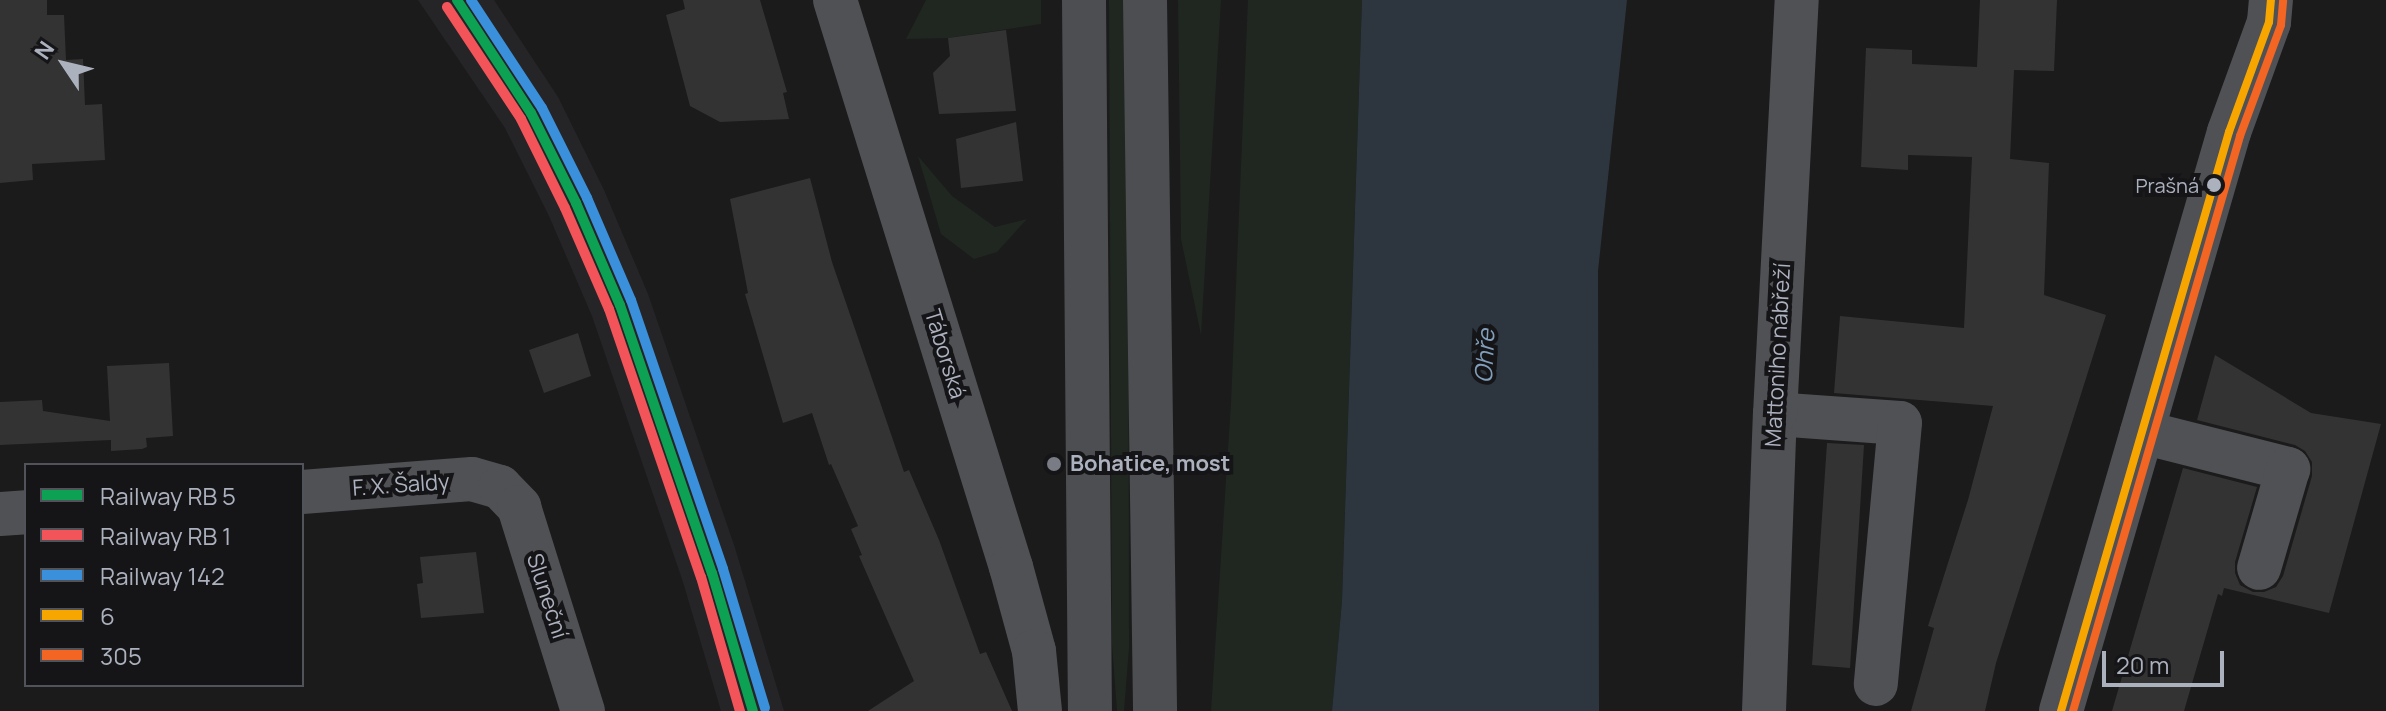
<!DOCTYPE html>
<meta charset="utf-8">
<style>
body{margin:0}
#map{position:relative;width:2386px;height:711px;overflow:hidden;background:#1b1b1c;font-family:Manrope,sans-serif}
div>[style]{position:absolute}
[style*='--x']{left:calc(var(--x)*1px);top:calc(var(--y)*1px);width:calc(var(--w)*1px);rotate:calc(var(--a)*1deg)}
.built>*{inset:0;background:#252528}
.green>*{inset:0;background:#1f2720}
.water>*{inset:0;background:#2d363f}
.building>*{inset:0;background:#333334}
.minor>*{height:44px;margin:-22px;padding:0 22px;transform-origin:22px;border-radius:22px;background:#505155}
.highway>*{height:44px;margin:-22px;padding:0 22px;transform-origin:22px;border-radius:22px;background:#4d4e52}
.bus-1>*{height:8px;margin:-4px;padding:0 4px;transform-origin:4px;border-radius:4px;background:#f7a600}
.bus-2>*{height:8px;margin:-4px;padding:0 4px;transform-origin:4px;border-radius:4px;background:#f26522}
.rail-1>*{height:10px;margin:-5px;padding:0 5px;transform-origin:5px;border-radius:5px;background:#0da253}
.rail-2>*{height:10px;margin:-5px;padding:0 5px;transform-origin:5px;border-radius:5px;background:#f25459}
.rail-3>*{height:10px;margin:-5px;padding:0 5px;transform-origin:5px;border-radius:5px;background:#3a90db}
.dots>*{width:22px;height:22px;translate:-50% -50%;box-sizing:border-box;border:4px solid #151518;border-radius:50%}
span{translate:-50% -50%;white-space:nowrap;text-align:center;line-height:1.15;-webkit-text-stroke:8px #151518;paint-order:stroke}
.bus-label{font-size:20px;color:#acb1be}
.right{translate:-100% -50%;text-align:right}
.street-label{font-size:22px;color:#acb1be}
.poi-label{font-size:22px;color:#acb1be;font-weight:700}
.left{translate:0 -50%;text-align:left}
.water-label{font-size:24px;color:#819ebb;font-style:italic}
.legend{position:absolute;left:24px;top:463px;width:280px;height:224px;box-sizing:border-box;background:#151518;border:2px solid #51535a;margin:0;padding:10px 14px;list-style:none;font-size:24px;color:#acb1be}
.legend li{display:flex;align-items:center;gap:16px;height:40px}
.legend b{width:40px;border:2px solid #51535a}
.north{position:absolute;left:24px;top:24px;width:80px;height:80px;-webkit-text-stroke:6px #151518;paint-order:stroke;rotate:305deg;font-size:22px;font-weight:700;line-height:32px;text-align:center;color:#acb1be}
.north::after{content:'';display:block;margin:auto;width:28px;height:36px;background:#acb1be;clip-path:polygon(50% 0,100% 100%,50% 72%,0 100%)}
.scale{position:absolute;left:2102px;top:651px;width:122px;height:36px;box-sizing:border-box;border:4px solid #acb1be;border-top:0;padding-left:10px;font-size:24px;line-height:28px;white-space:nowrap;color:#acb1be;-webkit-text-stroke:6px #151518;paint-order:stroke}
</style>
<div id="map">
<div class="built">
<i style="clip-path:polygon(418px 0,494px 0,558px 97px,604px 190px,648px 294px,735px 548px,784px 711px,721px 711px,683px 582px,592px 316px,549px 216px,505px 128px)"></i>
</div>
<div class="green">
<i style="clip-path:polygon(926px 0,1041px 0,1041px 24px,948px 38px,906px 39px)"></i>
<i style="clip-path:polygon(1109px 0,1128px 0,1129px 648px,1124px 711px,1117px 711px,1112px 645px)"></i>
<i style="clip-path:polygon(1178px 0,1221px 0,1201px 335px,1181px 239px)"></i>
<i style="clip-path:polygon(1248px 0,1362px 0,1342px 601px,1332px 711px,1211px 711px,1231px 403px)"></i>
<i style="clip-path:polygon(918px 156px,952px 196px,995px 227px,1027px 219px,997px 252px,974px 259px,941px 234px)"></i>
</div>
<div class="water">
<i style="clip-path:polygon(1362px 0,1627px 0,1598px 271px,1599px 711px,1332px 711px,1342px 601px)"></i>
</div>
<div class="building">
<i style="clip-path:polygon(0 0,47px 0,47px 15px,64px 15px,66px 60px,83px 59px,85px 105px,102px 104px,105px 160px,32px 164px,33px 180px,0 183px)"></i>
<i style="clip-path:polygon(683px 0,760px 0,787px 92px,783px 93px,789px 119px,720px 122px,690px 106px,666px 15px,685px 9px)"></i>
<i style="clip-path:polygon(1980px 0,2057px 0,2054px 71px,2014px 70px,2010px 159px,2049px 163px,2044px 295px,2106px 315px,1996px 663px,1985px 711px,1911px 711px,1934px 628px,1928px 626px,1968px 500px,1993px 406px,1834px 393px,1840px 316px,1964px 328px,1972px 157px,1908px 155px,1908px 170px,1861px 167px,1866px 48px,1912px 50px,1912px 64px,1977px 67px)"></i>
<i style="clip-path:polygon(1006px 30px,1016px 111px,939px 114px,933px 73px,950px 56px,948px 38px)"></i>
<i style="clip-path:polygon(1016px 122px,1023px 181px,961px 188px,956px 139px)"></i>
<i style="clip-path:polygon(810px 178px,832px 262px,904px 472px,909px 470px,939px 540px,980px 654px,986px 652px,1012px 711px,868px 711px,914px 681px,859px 556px,862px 555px,851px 529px,858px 526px,831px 464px,829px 465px,812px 413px,783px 423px,745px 294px,748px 293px,730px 199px)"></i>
<i style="clip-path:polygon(578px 333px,591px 376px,544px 393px,529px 350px)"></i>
<i style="clip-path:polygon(2215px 355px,2311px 413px,2381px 424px,2329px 613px,2224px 588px,2222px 596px,2218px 594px,2184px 711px,2112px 711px,2183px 468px,2257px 487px,2235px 562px,2235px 573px,2240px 585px,2253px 592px,2264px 592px,2276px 587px,2283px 576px,2312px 476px,2312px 462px,2305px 451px,2295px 445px,2197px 420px)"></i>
<i style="clip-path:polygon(169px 363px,173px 436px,146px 438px,147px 447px,142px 449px,111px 451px,111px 440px,0 445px,0 402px,42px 400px,43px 411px,110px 421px,107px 366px)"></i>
<i style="clip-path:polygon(1827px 443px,1864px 445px,1850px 668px,1812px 665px)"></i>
<i style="clip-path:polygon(476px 552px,484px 613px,421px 618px,417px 584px,423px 583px,420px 557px)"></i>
</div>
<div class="minor">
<i style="--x:835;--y:0;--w:594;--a:72.76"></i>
<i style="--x:1011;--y:567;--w:87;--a:74.7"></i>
<i style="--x:1034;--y:651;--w:60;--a:84.3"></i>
<i style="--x:1775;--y:414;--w:125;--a:4.1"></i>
<i style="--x:1900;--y:423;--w:262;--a:95.3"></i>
<i style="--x:2142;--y:432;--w:151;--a:14.2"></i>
<i style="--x:2288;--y:469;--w:103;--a:106.3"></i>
<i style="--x:302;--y:492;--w:170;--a:-4.4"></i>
<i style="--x:472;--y:479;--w:29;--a:16"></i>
<i style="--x:500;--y:487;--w:28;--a:46"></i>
<i style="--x:519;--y:507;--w:214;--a:72.6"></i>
<i style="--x:0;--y:514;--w:26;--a:-4"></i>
<i style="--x:1764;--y:711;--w:297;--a:-87.9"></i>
<i style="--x:1775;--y:414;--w:415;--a:-87"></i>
<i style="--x:2061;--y:711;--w:603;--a:-73.82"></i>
<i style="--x:2229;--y:132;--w:117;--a:-70"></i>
<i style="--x:2269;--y:22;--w:22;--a:-85"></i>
</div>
<div class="highway">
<i style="--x:1084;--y:0;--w:711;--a:89.52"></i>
<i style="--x:1145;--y:0;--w:711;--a:89.19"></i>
</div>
<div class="bus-1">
<i style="--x:2061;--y:711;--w:603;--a:-73.82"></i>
<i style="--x:2229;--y:132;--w:117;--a:-70"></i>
<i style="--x:2269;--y:22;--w:22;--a:-85"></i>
</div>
<div class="bus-2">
<i style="--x:2073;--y:711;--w:599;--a:-73.8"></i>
<i style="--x:2240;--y:136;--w:118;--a:-69.7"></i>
<i style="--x:2281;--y:25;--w:24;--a:-85"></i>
</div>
<div class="rail-1">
<i style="--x:457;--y:0;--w:135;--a:56.8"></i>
<i style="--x:531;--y:113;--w:101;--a:63.4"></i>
<i style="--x:576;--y:203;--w:111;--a:66.7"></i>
<i style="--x:620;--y:305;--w:283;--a:71.1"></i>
<i style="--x:712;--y:573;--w:144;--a:73.5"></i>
</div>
<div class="rail-2">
<i style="--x:447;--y:7;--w:134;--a:56.5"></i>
<i style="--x:521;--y:119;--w:99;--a:63.7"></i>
<i style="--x:565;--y:208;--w:110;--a:66.5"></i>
<i style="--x:609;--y:309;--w:283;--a:71.1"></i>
<i style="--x:701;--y:577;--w:140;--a:73.8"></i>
</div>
<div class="rail-3">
<i style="--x:471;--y:0;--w:129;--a:56.7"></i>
<i style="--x:542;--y:108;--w:101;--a:63.4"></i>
<i style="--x:587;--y:198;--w:111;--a:66.7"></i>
<i style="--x:631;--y:300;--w:284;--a:71.1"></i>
<i style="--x:723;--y:569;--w:145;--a:73.2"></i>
</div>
<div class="dots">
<i style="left:2214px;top:185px;background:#acb1be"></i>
<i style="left:1054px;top:464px;background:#797c85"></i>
</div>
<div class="bus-label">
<span class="right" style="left:2199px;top:185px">Prašná</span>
</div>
<div class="street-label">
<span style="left:945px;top:354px;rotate:73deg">Táborská</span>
<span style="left:1778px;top:355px;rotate:-87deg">Mattoniho nábřeží</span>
<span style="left:401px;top:485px;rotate:-4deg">F. X. Šaldy</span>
<span style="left:547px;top:596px;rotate:72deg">Sluneční</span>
</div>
<div class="poi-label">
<span class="left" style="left:1070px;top:464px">Bohatice, most</span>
</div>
<div class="water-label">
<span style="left:1484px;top:356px;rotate:-87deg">Ohře</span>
</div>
<ul class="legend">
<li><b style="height:10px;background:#0da253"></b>Railway RB 5</li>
<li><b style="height:10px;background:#f25459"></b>Railway RB 1</li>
<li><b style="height:10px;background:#3a90db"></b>Railway 142</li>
<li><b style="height:10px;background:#f7a600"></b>6</li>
<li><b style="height:10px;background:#f26522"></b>305</li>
</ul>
<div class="north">N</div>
<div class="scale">20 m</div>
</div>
